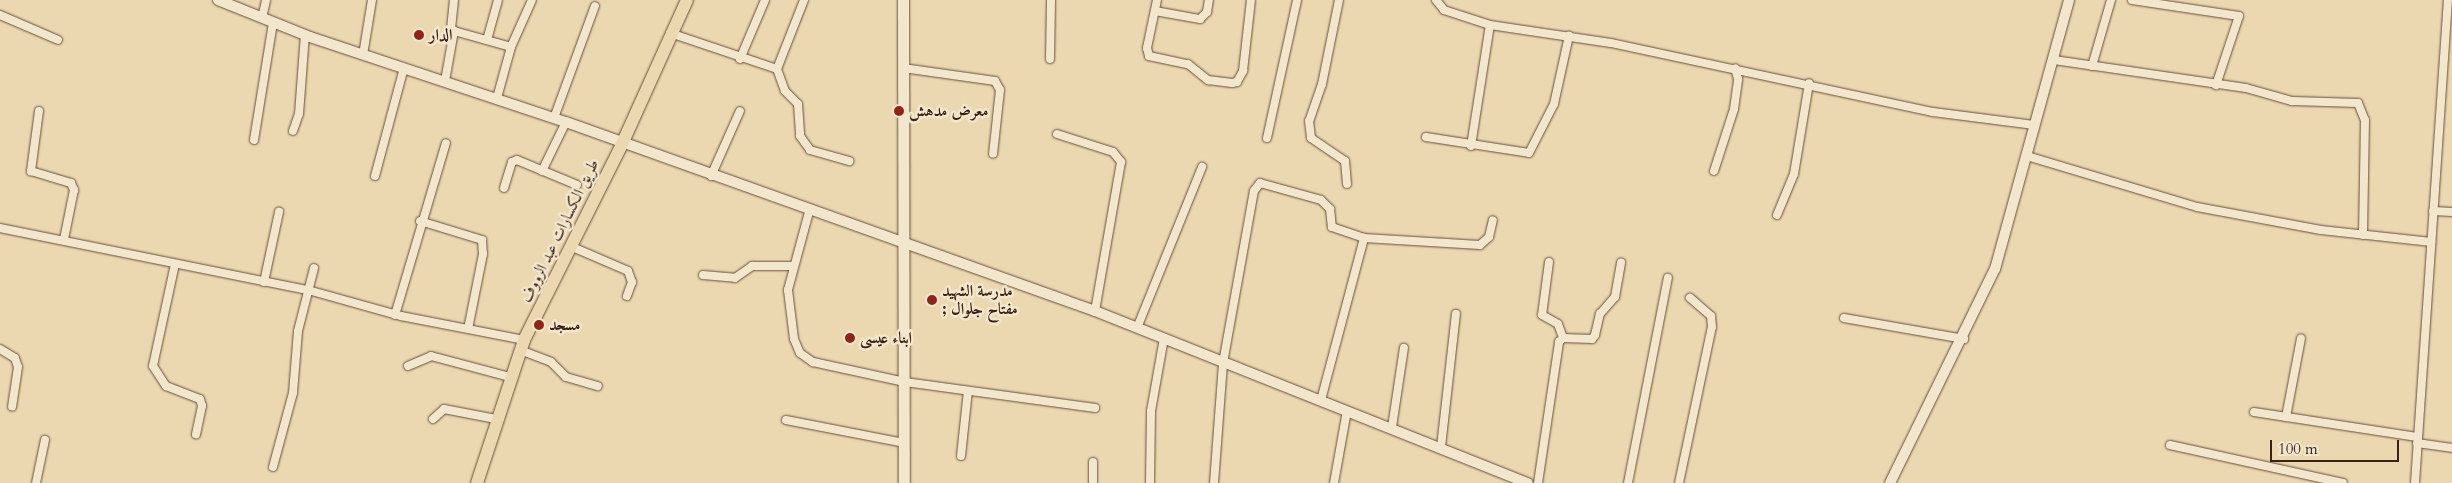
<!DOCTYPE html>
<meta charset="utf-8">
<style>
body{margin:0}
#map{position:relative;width:2452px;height:483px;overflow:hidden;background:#ebd8b0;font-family:Cardo,Amiri,serif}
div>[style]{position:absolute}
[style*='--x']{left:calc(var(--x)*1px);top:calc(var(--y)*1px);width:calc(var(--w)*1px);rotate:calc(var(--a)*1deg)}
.roads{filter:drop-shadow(0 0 1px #664f3c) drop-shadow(0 0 1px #664f3c)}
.minor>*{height:8px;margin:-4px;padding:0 4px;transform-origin:4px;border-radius:4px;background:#f2e6cc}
.tertiary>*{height:10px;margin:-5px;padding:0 5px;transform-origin:5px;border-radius:5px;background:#f2e6cc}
.secondary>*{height:11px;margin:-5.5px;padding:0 5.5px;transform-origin:5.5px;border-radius:5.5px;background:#f2e6cc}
.primary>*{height:12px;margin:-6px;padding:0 6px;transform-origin:6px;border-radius:6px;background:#ebd8b0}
.dots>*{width:14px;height:14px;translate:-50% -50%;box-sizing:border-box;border:2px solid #f2e6cc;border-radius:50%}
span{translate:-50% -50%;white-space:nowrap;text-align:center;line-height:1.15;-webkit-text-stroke:5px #f2e6cc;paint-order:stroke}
.poi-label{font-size:16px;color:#3a2115;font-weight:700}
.left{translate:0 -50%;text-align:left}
.street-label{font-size:16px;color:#3a2115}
.scale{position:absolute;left:2270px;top:440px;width:129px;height:22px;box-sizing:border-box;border:2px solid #3a2115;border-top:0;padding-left:6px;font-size:15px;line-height:18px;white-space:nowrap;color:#3a2115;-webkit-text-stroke:4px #f2e6cc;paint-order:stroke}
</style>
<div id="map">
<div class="roads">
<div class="minor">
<i style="--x:454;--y:0;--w:28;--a:96"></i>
<i style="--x:451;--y:28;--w:4;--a:45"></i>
<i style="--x:454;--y:31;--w:59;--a:15.7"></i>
<i style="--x:1157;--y:0;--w:49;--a:101.8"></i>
<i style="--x:1147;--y:48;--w:8;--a:76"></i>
<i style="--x:1149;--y:56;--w:40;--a:12"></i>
<i style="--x:1188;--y:64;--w:26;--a:39"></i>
<i style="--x:1208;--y:80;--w:24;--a:7"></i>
<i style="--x:1232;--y:83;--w:5;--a:-11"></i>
<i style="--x:1237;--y:82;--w:13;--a:-61"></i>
<i style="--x:1243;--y:71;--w:71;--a:-83.6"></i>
<i style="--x:1339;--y:0;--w:86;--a:101.4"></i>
<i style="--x:1322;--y:84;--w:39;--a:109"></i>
<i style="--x:1309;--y:121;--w:17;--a:83"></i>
<i style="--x:1311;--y:138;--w:41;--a:34.1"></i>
<i style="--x:1345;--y:161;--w:23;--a:85"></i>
<i style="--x:1436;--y:0;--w:13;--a:51"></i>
<i style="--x:1444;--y:10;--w:48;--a:18.1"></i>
<i style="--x:1490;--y:25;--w:122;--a:8.5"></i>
<i style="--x:1611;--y:43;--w:329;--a:12.1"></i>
<i style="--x:1933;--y:112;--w:102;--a:7.3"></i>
<i style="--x:2132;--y:0;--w:108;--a:8.5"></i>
<i style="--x:2239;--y:16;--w:73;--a:108.4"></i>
<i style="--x:1155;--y:11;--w:46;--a:10.1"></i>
<i style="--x:1200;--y:19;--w:10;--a:-45"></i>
<i style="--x:1207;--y:12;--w:12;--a:-81"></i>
<i style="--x:0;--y:15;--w:63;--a:23.3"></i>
<i style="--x:262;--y:18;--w:18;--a:-77"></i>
<i style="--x:670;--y:33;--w:113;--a:18.6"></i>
<i style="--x:777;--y:69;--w:23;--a:70"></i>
<i style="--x:785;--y:91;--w:18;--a:45"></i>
<i style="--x:798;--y:104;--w:32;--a:86"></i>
<i style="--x:800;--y:136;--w:17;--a:54"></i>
<i style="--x:810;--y:150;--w:41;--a:15.8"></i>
<i style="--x:487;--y:40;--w:41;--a:-74.6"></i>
<i style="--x:363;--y:55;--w:56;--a:-80.7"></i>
<i style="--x:740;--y:59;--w:64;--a:-67"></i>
<i style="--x:1050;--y:59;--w:59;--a:-89"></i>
<i style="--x:2054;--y:60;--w:194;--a:8.3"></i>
<i style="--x:2246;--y:88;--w:48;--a:15.8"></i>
<i style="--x:2292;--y:101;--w:66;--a:1.7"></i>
<i style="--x:2358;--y:103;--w:18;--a:68"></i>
<i style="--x:2365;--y:120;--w:115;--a:91"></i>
<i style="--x:2092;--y:66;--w:69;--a:-73.9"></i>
<i style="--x:903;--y:68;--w:93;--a:8"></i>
<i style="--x:995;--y:81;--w:10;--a:61"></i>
<i style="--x:1000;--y:90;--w:64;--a:96.2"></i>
<i style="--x:777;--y:69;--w:74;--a:-68.6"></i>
<i style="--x:445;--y:81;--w:51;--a:-79.8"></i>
<i style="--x:497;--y:98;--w:53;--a:-74.6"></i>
<i style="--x:511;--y:47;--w:51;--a:-65.9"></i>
<i style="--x:39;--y:111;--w:61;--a:97.6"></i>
<i style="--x:31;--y:171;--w:42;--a:16.7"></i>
<i style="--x:71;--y:183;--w:8;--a:67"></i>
<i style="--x:74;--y:190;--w:50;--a:101.5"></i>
<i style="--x:554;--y:118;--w:119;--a:-69.9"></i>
<i style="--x:293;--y:131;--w:18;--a:-71"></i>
<i style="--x:299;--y:114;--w:79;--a:-85.7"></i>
<i style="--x:1057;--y:134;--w:59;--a:17.8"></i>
<i style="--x:1113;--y:152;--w:13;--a:51"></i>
<i style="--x:1121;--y:162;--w:151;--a:99.9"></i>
<i style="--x:1426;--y:137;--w:104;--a:8.8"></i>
<i style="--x:1529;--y:153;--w:55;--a:-63"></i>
<i style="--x:1554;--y:104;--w:70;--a:-77.6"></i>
<i style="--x:1267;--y:138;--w:141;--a:-77.7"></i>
<i style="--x:254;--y:140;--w:119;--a:-80.8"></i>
<i style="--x:1471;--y:146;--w:122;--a:-81.1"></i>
<i style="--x:2027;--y:156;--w:177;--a:16.7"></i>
<i style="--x:2197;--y:207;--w:126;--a:10.5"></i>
<i style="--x:2321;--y:230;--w:111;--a:6.2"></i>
<i style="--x:542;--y:171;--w:55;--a:-63.9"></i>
<i style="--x:1714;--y:171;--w:65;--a:-72.1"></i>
<i style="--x:1734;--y:109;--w:30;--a:-82"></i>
<i style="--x:1738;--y:79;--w:11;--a:-105"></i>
<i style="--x:375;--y:176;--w:112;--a:-75"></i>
<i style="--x:711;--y:176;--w:71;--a:-66"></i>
<i style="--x:504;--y:188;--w:27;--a:-73"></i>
<i style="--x:512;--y:162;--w:5;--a:-22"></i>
<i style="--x:517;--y:160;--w:65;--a:22.6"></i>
<i style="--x:2433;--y:211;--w:19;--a:3"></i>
<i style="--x:809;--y:212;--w:81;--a:105.1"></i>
<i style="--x:788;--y:290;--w:49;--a:83"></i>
<i style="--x:794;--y:339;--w:15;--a:67"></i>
<i style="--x:800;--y:353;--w:16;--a:35"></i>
<i style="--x:813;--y:362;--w:94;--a:12.3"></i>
<i style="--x:905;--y:382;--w:192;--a:7.8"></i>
<i style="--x:1777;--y:215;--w:44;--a:-67.5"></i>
<i style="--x:1794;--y:174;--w:92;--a:-80.6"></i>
<i style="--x:420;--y:221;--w:65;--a:17"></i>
<i style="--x:482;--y:240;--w:14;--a:86"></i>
<i style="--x:483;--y:254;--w:76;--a:101.3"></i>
<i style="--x:0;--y:228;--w:314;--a:11.4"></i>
<i style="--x:308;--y:290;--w:97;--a:15.6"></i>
<i style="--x:401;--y:316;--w:125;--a:11"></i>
<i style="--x:570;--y:246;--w:63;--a:23.3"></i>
<i style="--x:628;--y:271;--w:12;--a:70"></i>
<i style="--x:632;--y:282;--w:15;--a:110"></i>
<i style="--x:1549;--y:262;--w:53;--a:97.5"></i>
<i style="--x:1542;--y:315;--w:18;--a:29"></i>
<i style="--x:1558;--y:324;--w:15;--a:70"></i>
<i style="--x:175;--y:264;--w:104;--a:102.2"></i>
<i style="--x:153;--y:366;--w:24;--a:57"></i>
<i style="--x:166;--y:386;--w:36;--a:21"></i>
<i style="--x:200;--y:399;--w:7;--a:74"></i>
<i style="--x:202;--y:406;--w:29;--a:102"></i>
<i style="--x:703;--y:275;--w:32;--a:5"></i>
<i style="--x:735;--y:278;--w:21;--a:-35"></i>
<i style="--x:752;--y:266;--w:40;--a:0"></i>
<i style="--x:264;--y:282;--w:72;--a:-77.9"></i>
<i style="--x:395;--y:315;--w:179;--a:-73.5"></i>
<i style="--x:1844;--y:318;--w:122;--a:9.9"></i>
<i style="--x:1137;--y:328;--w:174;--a:-68"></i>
<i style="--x:0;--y:349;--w:17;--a:31"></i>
<i style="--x:15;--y:358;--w:9;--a:72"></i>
<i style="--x:18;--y:367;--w:40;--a:98.5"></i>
<i style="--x:520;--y:350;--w:33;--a:21"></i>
<i style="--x:551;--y:362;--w:21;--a:45"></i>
<i style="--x:566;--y:377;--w:33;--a:16"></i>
<i style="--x:408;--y:366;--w:25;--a:-23"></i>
<i style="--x:431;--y:356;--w:82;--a:14.9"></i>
<i style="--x:1321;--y:400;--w:168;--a:-75.1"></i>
<i style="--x:2254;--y:412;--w:165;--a:8.7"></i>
<i style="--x:2286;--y:417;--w:80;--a:-79.2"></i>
<i style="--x:433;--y:419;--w:15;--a:-42"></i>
<i style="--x:444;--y:409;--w:53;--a:10.9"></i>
<i style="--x:786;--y:420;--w:120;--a:11"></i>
<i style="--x:1392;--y:427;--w:80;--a:-81.4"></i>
<i style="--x:2417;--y:443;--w:35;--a:8"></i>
<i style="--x:2170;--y:445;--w:177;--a:12.4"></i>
<i style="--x:1441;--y:447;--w:134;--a:-83.6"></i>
<i style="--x:961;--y:456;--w:65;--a:-83.9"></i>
<i style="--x:1093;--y:462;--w:21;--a:90"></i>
<i style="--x:273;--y:467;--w:77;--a:-74.9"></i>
<i style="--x:293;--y:393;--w:62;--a:-85.4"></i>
<i style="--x:298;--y:331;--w:65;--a:-75.7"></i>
<i style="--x:36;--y:483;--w:44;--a:-78.2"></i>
<i style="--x:1150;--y:483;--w:72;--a:-89.2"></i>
<i style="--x:1151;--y:411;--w:74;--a:-79.9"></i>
<i style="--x:1214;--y:483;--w:120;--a:-85.7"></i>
<i style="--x:1223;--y:363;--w:175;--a:-79.8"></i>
<i style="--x:1254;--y:191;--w:10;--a:-53"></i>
<i style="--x:1260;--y:183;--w:63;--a:15.6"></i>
<i style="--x:1321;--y:200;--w:13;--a:45"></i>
<i style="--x:1330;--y:209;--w:18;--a:84"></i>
<i style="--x:1332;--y:227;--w:34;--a:19"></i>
<i style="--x:1364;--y:238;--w:116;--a:3.5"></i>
<i style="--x:1480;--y:245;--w:12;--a:-42"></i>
<i style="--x:1489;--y:237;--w:17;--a:-77"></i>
<i style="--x:1334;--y:483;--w:73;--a:-79.8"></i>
<i style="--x:1538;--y:483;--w:143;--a:-81.5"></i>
<i style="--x:1559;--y:342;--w:6;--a:-45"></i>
<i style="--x:1563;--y:338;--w:29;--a:2"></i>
<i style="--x:1592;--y:339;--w:5;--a:-53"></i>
<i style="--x:1595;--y:335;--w:22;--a:-77"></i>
<i style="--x:1600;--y:314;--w:23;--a:-49"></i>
<i style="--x:1615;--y:297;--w:35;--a:-80"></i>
<i style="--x:1628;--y:483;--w:209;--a:-79"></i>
<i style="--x:1679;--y:483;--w:159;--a:-78.1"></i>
<i style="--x:1712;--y:327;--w:11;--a:-95"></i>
<i style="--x:1711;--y:316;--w:28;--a:-139"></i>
<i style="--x:2415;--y:483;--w:484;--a:-86.1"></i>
</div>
<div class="tertiary">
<i style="--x:218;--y:0;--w:99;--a:21.9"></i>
<i style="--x:310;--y:37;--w:270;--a:18.4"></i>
<i style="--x:566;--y:122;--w:562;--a:19.66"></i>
<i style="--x:1095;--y:311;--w:466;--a:21.7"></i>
<i style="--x:1890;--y:483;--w:238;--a:-63.9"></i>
<i style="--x:1995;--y:269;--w:279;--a:-74.6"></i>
</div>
<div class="secondary">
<i style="--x:903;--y:0;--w:483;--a:89.9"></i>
</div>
<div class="primary">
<i style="--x:477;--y:483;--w:151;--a:-71.8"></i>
<i style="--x:524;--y:340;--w:219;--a:-63.4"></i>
<i style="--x:622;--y:144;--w:158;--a:-65.7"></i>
</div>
</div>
<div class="dots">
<i style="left:419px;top:35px;background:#8f2418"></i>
<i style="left:899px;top:111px;background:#8f2418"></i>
<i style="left:932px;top:300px;background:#8f2418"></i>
<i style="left:539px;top:325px;background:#8f2418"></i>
<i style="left:850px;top:338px;background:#8f2418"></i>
</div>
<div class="poi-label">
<span class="left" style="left:429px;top:35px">الدار</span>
<span class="left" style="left:909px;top:111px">معرض مدهش</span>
<span class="left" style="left:942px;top:300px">مدرسة الشهيد<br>; مفتاح جلوال</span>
<span class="left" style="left:549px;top:325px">مسجد</span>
<span class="left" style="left:860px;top:338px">ابناء عيسى</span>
</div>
<div class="street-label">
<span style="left:560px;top:231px;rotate:-64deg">طريق الكسارات عبد الرووف</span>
</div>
<div class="scale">100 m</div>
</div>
